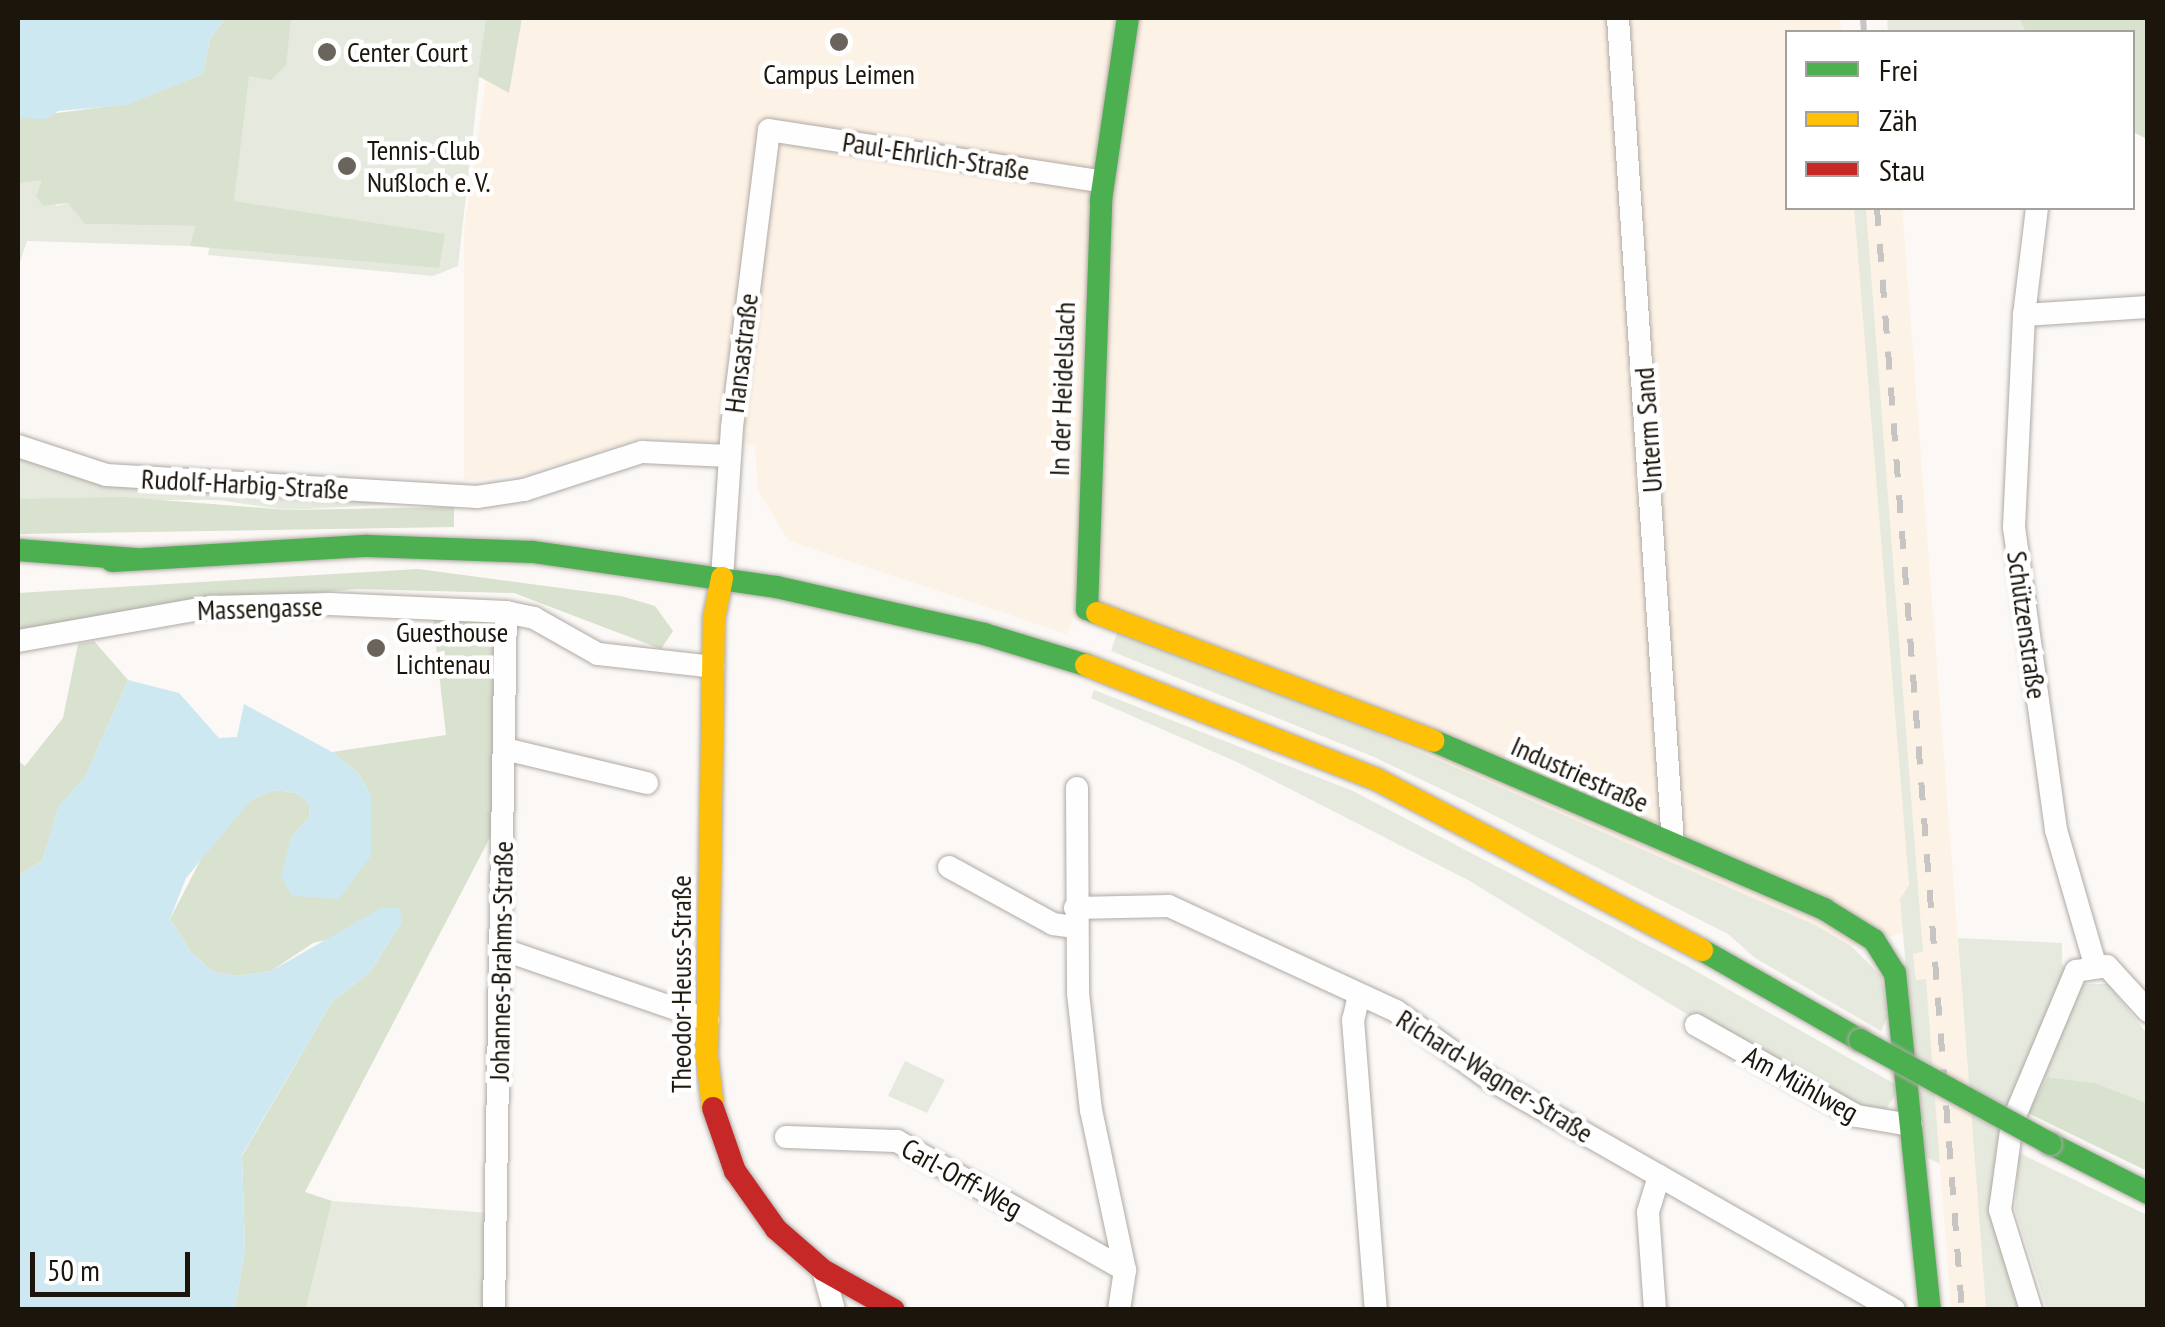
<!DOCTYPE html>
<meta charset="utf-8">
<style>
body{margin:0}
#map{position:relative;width:2165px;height:1327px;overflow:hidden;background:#fbf8f5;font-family:"PT Sans Narrow",sans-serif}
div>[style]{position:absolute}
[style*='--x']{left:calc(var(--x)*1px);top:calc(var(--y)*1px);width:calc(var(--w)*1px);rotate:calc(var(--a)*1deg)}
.built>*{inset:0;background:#fdf2e6}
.green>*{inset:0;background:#e6eade}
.forest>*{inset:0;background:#d9e1cf}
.water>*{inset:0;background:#cee8f1}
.roads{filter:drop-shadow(0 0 2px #b0aaa5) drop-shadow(0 0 2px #b0aaa5)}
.street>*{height:22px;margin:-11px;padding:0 11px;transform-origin:11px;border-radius:11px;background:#fefefe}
.fast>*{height:22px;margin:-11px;padding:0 11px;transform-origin:11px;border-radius:11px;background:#4caf50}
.slow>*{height:22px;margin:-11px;padding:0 11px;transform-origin:11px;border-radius:11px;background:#ffc107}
.jam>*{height:22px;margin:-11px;padding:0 11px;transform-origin:11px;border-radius:11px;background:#c62828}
.rail>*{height:6px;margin-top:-3px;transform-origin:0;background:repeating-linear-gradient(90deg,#c6c5c4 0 18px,transparent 0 36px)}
.bridges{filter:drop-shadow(0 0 2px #b0aaa5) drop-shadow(0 0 2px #b0aaa5)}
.fast-bridge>*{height:22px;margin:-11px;padding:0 11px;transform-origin:11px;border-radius:11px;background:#4caf50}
.dots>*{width:28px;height:28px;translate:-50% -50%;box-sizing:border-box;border:5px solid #fff;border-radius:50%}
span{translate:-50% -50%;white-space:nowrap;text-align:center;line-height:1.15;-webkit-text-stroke:9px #fff;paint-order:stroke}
.poi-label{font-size:28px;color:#1c150b}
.left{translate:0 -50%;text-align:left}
.street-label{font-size:28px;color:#1c150b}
.frame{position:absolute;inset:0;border:20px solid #1c150b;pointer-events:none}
.legend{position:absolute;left:1785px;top:30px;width:350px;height:180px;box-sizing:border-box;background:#fff;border:2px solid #a4a19d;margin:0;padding:12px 18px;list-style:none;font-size:30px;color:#1c150b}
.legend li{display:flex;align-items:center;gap:20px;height:50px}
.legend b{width:50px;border:2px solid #a4a19d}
.scale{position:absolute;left:30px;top:1252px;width:160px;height:45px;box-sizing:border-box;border:5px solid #1c150b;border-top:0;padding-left:12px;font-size:30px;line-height:35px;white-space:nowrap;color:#1c150b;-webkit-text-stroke:8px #fff;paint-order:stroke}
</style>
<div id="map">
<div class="built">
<i style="clip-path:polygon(522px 18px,1840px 18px,1841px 32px,1788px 32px,1788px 208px,1854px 208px,1909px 885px,1900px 900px,1903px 933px,1851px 946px,1815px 925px,1118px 630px,1073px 619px,1067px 634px,789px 541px,758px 491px,755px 445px,643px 437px,532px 472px,464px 481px,464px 231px,486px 81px,509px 92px)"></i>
<i style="clip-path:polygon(1866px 208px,1902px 208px,1986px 1309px,1951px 1309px,1926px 980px,1916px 980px,1913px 953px,1923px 952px)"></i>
</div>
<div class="green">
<i style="clip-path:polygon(282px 18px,486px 18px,458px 266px,433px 276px,208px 255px,247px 58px)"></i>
<i style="clip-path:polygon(1887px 18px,2019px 18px,2026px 32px,1888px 32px)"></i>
<i style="clip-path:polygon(34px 178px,42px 180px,56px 206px,68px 203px,86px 224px,195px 226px,190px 246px,27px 241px,18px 268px,18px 183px)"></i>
<i style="clip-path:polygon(1854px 208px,1866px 208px,1923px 952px,1913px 954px,1916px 980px,1926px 979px,1940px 1164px,1922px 1155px,1900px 899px,1909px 885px)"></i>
<i style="clip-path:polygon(18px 457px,104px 483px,397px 504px,288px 510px,218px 500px,24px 500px,18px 499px)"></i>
<i style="clip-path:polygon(1118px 630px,1223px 666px,1815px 925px,1851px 946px,1881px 976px,1888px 1016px,1881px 1031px,1755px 958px,1728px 934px,1464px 800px,1374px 757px,1111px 651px)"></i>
<i style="clip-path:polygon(1094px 690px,1353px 791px,1687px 966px,1900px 1087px,1880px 1119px,1698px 1021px,1468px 880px,1239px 763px,1091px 698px)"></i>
<i style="clip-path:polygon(1958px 938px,2062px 943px,2062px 965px,2083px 984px,2108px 984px,2147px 1034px,2147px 1103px,2095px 1083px,2048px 1077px,2028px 1113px,2009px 1102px,1997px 1142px,1991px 1214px,2020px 1309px,1986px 1309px)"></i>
<i style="clip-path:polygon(905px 1061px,945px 1080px,927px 1113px,888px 1096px)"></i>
<i style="clip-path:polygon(2019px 1153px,2147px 1215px,2147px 1309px,2047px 1309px,2015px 1209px)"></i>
<i style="clip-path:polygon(332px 1201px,489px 1213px,487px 1309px,306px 1310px)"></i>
</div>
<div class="forest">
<i style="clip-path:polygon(225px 18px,291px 18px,286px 65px,271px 80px,249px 76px,234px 201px,445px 234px,439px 268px,190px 246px,195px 226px,85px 224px,68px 203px,43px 206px,36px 196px,42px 180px,18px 183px,18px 118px,127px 104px,203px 74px,210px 39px)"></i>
<i style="clip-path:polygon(486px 18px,522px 18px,509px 93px,478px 76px)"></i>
<i style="clip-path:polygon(2019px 18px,2147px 18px,2147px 139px,2133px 132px,2132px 32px,2026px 32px)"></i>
<i style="clip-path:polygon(123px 497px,288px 510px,454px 507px,454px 527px,18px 534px,18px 499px)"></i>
<i style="clip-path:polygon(418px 569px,621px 596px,655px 606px,673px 631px,661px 649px,514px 593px,356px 589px,143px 609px,18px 630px,18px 593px)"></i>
<i style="clip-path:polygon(433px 619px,495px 621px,496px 826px,305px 1192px,332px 1201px,306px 1309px,235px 1309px,245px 1249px,242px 1156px,332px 1002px,370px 972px,402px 922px,313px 943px,271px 971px,238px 976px,213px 972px,190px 951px,170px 919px,210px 842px,252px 799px,275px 790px,296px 793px,310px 804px,309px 817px,291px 837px,371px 795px,358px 773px,332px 752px,446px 735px)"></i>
<i style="clip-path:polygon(94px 641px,128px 680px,85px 777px,59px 806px,42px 861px,18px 876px,18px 761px,25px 766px,63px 718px,78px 644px)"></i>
<i style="clip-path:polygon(2048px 1077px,2095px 1083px,2147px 1103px,2147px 1171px,2028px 1113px)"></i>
</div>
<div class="water">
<i style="clip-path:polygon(18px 18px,225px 18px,210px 39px,203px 74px,127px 105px,58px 111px,47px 119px,18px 118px)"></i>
<i style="clip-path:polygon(128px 680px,179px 693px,219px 738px,237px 737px,244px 704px,332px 752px,358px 773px,371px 795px,371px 856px,339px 899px,292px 896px,281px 877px,291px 837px,309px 817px,310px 804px,296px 793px,275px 790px,252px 799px,186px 878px,170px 919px,190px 951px,213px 972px,238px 976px,271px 971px,381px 908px,400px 908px,402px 922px,370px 972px,332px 1002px,242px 1155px,245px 1249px,235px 1309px,18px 1309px,18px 876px,42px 861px,59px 805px,85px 777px)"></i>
</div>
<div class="roads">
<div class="street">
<i style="--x:1618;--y:18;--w:827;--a:86.19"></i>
<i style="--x:2037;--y:208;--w:108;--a:96.9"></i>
<i style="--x:2024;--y:315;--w:212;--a:92.7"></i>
<i style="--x:2014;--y:527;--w:306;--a:82.1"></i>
<i style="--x:2056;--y:830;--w:140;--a:73.8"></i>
<i style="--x:2024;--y:315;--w:124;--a:-3.7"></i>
<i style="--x:18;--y:446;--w:93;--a:18.2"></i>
<i style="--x:106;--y:475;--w:372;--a:3.4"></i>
<i style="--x:477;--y:497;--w:48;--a:-8.5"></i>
<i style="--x:524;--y:490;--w:124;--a:-17.9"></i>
<i style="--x:642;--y:452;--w:87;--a:2.6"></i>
<i style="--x:722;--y:578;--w:151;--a:-86.2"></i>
<i style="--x:732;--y:427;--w:299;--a:-82.9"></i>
<i style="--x:769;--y:130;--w:338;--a:8.8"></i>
<i style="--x:18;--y:641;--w:195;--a:-10"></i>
<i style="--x:210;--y:607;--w:120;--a:-1.4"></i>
<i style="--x:330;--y:604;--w:176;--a:2.6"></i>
<i style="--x:506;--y:612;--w:29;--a:12"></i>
<i style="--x:534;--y:618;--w:73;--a:29.4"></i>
<i style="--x:598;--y:654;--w:116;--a:6.4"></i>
<i style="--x:505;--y:749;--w:146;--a:13.5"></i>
<i style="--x:1077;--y:788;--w:205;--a:89.7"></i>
<i style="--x:1078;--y:993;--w:118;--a:83.7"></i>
<i style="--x:1091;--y:1110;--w:164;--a:78"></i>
<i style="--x:1125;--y:1270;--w:40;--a:98.5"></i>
<i style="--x:949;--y:867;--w:119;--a:28.7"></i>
<i style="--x:1053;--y:924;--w:22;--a:8"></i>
<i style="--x:1075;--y:908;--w:94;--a:-1.2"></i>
<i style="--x:1169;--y:906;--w:250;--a:24.8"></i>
<i style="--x:1396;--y:1011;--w:117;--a:36"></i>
<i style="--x:1491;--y:1080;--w:464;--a:29.7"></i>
<i style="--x:501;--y:949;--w:219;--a:18.9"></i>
<i style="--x:1359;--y:995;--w:26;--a:103"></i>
<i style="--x:1353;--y:1020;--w:291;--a:85.5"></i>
<i style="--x:1696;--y:1025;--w:185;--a:29.5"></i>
<i style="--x:1857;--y:1116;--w:55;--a:9.5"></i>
<i style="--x:786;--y:1137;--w:111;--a:2.1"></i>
<i style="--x:897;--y:1141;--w:262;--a:29.5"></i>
<i style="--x:823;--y:1270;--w:41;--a:74.6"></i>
<i style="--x:494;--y:1310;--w:698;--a:-89.02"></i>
<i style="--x:1655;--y:1310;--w:98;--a:-94.1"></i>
<i style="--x:1648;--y:1212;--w:38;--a:-73"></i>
<i style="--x:2031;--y:1310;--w:105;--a:-107.2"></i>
<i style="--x:2000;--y:1210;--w:88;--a:-82.1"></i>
<i style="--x:2012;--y:1123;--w:165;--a:-67.2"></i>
<i style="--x:2076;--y:971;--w:31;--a:-9"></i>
<i style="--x:2107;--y:966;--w:61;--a:47.7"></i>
</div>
<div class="fast">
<i style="--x:18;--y:550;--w:117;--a:4.4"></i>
<i style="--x:112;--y:561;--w:256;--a:-3.4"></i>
<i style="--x:368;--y:546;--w:165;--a:2.1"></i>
<i style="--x:533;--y:552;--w:246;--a:8.2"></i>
<i style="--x:776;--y:587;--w:213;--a:12.7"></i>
<i style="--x:984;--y:634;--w:107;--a:16.9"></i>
<i style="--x:1097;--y:613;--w:11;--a:-158"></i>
<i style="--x:1087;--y:609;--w:409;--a:-88"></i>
<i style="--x:1101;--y:200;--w:184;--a:-81.6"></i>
<i style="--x:1434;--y:741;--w:425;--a:23.3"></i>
<i style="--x:1824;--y:909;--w:59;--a:31.8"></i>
<i style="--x:1874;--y:940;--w:39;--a:58"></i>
<i style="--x:1895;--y:973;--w:339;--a:84.1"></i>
<i style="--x:1702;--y:950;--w:182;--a:29.7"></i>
<i style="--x:2051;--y:1144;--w:109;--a:26.8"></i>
</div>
<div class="slow">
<i style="--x:1097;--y:613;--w:360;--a:20.8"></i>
<i style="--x:1086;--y:665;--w:314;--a:21.5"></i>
<i style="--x:1378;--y:780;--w:366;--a:27.7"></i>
<i style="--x:713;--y:1108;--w:51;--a:-96.7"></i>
<i style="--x:707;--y:1057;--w:439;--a:-89.1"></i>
<i style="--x:714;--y:618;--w:41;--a:-78.7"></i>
</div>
<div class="jam">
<i style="--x:713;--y:1108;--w:67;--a:70.8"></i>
<i style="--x:735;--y:1171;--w:71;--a:54.7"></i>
<i style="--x:776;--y:1229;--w:62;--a:41.1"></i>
<i style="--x:823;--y:1270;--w:81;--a:29.4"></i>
</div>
</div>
<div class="rail">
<i style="--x:1863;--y:18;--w:14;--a:86"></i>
<i style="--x:1877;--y:208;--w:1105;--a:85.59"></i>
</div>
<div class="bridges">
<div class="fast-bridge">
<i style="--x:1860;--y:1040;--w:217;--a:28.6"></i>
</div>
</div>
<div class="dots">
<i style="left:839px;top:42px;background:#6a645d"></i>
<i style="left:327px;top:52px;background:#6a645d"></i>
<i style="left:347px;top:166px;background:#6a645d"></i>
<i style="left:376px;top:648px;background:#6a645d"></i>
</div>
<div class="poi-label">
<span class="left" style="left:347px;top:52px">Center Court</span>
<span style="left:839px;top:74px">Campus Leimen</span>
<span class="left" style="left:367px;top:166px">Tennis-Club<br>Nußloch e. V.</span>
<span class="left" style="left:396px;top:648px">Guesthouse<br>Lichtenau</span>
</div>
<div class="street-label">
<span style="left:936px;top:156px;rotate:9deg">Paul-Ehrlich-Straße</span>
<span style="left:741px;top:353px;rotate:-83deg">Hansastraße</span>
<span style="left:1062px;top:389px;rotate:-88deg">In der Heidelslach</span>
<span style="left:1648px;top:430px;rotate:-94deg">Unterm Sand</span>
<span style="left:245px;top:484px;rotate:3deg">Rudolf-Harbig-Straße</span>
<span style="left:260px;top:608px;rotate:-2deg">Massengasse</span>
<span style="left:2027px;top:625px;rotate:82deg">Schützenstraße</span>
<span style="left:1580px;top:774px;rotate:24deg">Industriestraße</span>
<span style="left:501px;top:961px;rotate:-89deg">Johannes-Brahms-Straße</span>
<span style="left:681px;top:984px;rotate:-90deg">Theodor-Heuss-Straße</span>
<span style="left:1495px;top:1076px;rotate:32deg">Richard-Wagner-Straße</span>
<span style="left:1801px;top:1084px;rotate:29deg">Am Mühlweg</span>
<span style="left:962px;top:1178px;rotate:29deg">Carl-Orff-Weg</span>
</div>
<div class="frame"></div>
<ul class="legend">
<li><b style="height:12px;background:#4caf50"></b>Frei</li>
<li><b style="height:12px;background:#ffc107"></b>Zäh</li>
<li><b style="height:12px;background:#c62828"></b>Stau</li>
</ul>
<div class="scale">50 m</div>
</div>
